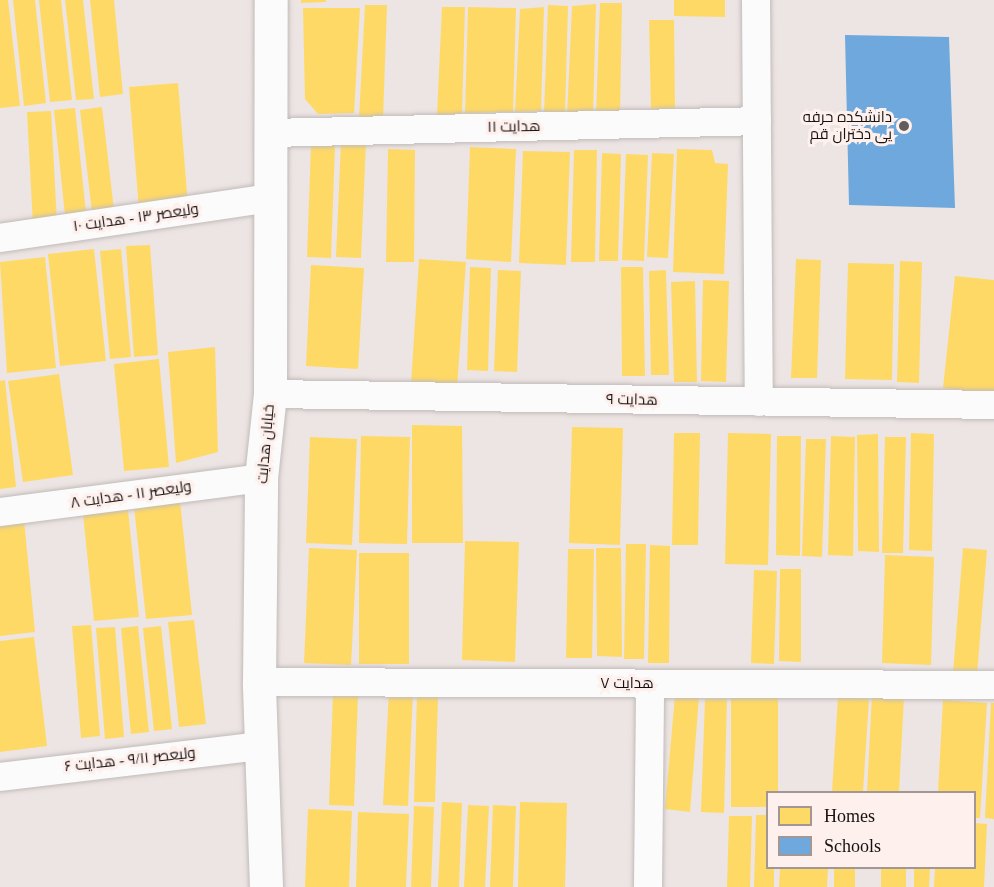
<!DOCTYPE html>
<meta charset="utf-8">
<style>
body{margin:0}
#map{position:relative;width:994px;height:887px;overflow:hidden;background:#ede5e3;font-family:"Times New Roman",Cairo,serif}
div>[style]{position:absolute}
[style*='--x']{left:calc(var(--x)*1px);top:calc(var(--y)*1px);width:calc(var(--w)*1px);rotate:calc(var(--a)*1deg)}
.homes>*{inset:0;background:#ffd966}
.schools>*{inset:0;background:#6fa8dc}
.roads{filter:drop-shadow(0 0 2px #c0bbb9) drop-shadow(0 0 2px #c0bbb9)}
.minor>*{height:28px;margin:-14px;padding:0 14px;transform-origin:14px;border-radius:14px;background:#fcfbfb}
.tertiary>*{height:33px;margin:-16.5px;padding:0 16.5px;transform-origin:16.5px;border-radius:16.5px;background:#fcfbfb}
.dots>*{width:16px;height:16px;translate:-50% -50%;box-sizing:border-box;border:3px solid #fef0ec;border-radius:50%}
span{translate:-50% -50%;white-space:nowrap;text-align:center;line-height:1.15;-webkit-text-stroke:6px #fef0ec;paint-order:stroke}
.poi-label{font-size:15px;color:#171211}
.right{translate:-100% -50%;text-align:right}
.street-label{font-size:15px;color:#171211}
.legend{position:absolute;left:766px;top:791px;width:210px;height:78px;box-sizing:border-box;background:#fef0ec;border:2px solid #a29794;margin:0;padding:8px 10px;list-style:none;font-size:18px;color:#171211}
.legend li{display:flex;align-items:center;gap:12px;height:30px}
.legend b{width:30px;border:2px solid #a29794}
</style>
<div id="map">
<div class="homes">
<i style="clip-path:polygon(0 0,8px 0,20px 106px,0 108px)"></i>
<i style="clip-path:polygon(13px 0,35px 0,46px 103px,24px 106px)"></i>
<i style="clip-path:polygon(39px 0,61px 0,72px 100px,50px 102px)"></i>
<i style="clip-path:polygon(65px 0,83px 0,94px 99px,76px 100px)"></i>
<i style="clip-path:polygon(90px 0,114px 0,123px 94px,100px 97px)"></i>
<i style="clip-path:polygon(301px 0,326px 0,326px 2px,301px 3px)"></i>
<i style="clip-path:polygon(674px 0,725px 0,725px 17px,674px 16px)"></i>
<i style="clip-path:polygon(600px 3px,622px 3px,620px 115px,596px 115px)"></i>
<i style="clip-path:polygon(596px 4px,593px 115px,567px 116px,572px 6px)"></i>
<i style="clip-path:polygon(365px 5px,387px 5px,383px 118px,359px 119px)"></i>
<i style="clip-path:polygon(548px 5px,568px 6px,565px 113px,544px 113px)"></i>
<i style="clip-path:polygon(442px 7px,465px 7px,462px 114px,437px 115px)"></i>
<i style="clip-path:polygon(468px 7px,516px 8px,513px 112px,465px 113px)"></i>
<i style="clip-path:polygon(544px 7px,541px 111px,515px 112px,520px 9px)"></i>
<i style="clip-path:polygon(303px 8px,360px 8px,354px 113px,318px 114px,305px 99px)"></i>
<i style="clip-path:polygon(649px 20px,674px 20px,675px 109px,651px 109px)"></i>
<i style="clip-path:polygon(178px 83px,188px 205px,139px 209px,129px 87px)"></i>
<i style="clip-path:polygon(102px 107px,114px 210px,92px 212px,80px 110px)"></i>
<i style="clip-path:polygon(75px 108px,86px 213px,65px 215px,54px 110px)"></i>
<i style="clip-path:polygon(51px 111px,57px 223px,33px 225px,27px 112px)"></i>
<i style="clip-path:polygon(341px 142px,366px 142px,361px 258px,336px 257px)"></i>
<i style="clip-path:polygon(311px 145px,335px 146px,331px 258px,307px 257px)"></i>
<i style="clip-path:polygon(470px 147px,516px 149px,511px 262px,466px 259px)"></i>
<i style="clip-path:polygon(388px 149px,415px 150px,414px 262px,386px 262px)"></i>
<i style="clip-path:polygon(677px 149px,712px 150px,715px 163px,728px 164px,724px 274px,673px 272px)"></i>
<i style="clip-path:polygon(574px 150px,597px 150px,595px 262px,571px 262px)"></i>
<i style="clip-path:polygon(523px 151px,570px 152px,566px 265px,519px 263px)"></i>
<i style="clip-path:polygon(602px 153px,621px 154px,618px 261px,599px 261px)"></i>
<i style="clip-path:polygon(652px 153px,674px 154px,668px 258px,647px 257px)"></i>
<i style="clip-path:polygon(626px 154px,648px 155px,644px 261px,622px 260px)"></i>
<i style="clip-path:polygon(150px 245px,158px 355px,134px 357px,126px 246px)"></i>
<i style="clip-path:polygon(94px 249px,106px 361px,60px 366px,48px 254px)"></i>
<i style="clip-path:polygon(121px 249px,131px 357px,110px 359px,100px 251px)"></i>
<i style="clip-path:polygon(45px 257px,56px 368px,7px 373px,0 262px)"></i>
<i style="clip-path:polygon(419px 259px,466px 262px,457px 388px,411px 384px)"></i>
<i style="clip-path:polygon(796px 259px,821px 260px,817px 378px,791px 378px)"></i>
<i style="clip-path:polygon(900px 261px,922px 262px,919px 383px,897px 382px)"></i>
<i style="clip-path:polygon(848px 263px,894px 264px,892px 380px,845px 379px)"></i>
<i style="clip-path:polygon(311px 265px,364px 268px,358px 369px,306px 366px)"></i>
<i style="clip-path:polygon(470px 267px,491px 268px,488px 371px,467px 370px)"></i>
<i style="clip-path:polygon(621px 267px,643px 267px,645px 376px,622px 376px)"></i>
<i style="clip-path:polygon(498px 270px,521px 271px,517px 372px,494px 371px)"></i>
<i style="clip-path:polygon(666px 270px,669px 375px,651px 375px,649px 271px)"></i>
<i style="clip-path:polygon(955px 276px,994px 280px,994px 394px,943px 388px)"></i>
<i style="clip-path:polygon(703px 280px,729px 281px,726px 382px,701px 381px)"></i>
<i style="clip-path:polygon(695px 281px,697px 382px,674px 382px,671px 282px)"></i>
<i style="clip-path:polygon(215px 347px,218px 452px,176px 463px,168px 352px)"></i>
<i style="clip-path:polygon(159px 359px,169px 467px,124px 471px,114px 364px)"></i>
<i style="clip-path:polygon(59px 374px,73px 475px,23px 482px,8px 381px)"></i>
<i style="clip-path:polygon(5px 380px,16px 487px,0 489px,0 381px)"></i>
<i style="clip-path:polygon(412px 425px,462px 426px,463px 543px,412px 543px)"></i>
<i style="clip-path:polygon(572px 427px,623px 428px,620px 545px,569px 543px)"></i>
<i style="clip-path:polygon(674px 433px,700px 433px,698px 545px,672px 545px)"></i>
<i style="clip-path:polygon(728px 433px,771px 434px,768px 565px,725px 564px)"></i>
<i style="clip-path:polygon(911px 433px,934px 434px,932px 551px,909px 550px)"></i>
<i style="clip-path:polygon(878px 434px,879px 552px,858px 551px,857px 435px)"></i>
<i style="clip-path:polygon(361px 436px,410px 437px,407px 544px,359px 543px)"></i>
<i style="clip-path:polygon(777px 436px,801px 436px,800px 556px,776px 555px)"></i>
<i style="clip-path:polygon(831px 436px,855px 437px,853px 556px,828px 555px)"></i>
<i style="clip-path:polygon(310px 437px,357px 439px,352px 545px,306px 543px)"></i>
<i style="clip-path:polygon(885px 437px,906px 437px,903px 553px,882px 553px)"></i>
<i style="clip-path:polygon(806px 439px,826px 439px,822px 557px,802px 556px)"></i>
<i style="clip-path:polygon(180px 501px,192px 615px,146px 619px,134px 506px)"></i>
<i style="clip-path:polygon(128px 510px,139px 617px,94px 621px,83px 514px)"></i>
<i style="clip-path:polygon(24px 520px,35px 632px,0 636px,0 523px)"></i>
<i style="clip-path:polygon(465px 541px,519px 542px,515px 662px,462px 660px)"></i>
<i style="clip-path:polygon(626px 544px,646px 544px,644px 659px,624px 659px)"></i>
<i style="clip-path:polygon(650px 545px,670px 546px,669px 663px,648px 663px)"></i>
<i style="clip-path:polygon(309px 548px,357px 550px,351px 665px,304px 663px)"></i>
<i style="clip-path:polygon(596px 548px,621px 548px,622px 657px,597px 656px)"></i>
<i style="clip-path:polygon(963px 548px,987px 550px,977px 675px,953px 673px)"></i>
<i style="clip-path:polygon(568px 549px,594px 549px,592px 658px,566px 658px)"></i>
<i style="clip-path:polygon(359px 553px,409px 553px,409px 664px,359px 664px)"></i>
<i style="clip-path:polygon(885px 555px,934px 557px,931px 665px,882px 663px)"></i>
<i style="clip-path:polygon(780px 569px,801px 569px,801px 662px,779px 661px)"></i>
<i style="clip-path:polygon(754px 570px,777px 571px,774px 664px,751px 663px)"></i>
<i style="clip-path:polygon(194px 620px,206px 724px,179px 727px,168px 622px)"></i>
<i style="clip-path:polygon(91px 625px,100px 736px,81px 738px,72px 626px)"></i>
<i style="clip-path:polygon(138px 626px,149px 732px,131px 734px,121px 628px)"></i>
<i style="clip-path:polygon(161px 626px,172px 729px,154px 731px,143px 628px)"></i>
<i style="clip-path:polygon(115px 627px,124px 737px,105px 739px,96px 628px)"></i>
<i style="clip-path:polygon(34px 637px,47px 746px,0 752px,0 641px)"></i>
<i style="clip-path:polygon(389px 690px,413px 691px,408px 806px,383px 805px)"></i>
<i style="clip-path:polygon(731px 692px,778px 692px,778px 792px,768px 792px,768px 807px,731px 807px)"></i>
<i style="clip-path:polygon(333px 694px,358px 695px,354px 806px,329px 805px)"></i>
<i style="clip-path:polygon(417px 695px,438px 695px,435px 802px,414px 802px)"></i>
<i style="clip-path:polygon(675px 695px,699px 697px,690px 812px,665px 809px)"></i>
<i style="clip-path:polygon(872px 695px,904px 697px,899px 792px,867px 792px)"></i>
<i style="clip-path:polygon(838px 697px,869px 699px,863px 792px,832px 792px)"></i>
<i style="clip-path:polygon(705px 699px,727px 699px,724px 813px,701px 812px)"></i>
<i style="clip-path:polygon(943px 700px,987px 703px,980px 818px,974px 818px,974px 792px,938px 792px)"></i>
<i style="clip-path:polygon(991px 703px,994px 703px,994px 819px,985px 818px)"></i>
<i style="clip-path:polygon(442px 802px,462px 803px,459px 887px,438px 887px)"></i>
<i style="clip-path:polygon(520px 802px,567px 803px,565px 887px,518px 887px)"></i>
<i style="clip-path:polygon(468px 805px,489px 806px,485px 887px,464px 887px)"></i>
<i style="clip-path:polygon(493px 805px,516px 806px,513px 887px,490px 887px)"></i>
<i style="clip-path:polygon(414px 806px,434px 807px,431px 887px,411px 887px)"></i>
<i style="clip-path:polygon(308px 809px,352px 811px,349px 887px,305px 887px)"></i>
<i style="clip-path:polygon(358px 812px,409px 814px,406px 887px,356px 887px)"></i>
<i style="clip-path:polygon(756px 815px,768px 815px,768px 868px,774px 868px,774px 887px,754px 887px)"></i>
<i style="clip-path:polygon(729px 816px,752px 816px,750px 887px,727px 887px)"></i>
<i style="clip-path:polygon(974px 823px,987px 824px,984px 887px,934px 887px,935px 868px,974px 868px)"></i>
<i style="clip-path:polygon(780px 868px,828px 868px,827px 887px,779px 887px)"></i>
<i style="clip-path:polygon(834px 868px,855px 868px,855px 887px,834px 887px)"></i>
<i style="clip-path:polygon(881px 868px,906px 868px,906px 887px,881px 887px)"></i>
<i style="clip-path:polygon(914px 868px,930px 868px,929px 887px,914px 887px)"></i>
</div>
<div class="schools">
<i style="clip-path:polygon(845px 35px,949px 37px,955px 208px,849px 205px)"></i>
</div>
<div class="roads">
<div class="minor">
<i style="--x:756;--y:0;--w:402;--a:89.6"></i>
<i style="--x:271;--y:133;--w:486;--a:-1.4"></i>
<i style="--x:0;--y:238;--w:274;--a:-8.4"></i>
<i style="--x:270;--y:394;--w:724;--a:0.87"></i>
<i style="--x:0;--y:512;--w:263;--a:-7.4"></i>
<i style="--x:259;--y:682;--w:735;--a:0.23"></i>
<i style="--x:0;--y:777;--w:262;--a:-6.8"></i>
<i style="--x:648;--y:887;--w:203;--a:-89.4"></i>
</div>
<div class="tertiary">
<i style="--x:266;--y:887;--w:205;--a:-92"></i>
<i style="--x:259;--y:682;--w:204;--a:-89.4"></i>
<i style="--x:261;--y:478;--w:84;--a:-83.9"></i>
<i style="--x:270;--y:394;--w:394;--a:-89.9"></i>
</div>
</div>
<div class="dots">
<i style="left:904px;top:126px;background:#625c5a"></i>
</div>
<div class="poi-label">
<span class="right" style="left:892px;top:126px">دانشکده حرفه<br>یی دختران قم</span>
</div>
<div class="street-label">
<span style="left:514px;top:127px;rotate:-1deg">هدایت ۱۱</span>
<span style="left:136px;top:218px;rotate:-8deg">ولیعصر ۱۳ - هدایت ۱۰</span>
<span style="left:632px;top:400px;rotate:1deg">هدایت ۹</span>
<span style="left:266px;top:444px;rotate:-85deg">خیابان هدایت</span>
<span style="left:131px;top:495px;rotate:-8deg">ولیعصر ۱۱ - هدایت ۸</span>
<span style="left:627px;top:684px">هدایت ۷</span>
<span style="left:130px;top:760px;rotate:-6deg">ولیعصر ۹/۱۱ - هدایت ۶</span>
</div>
<ul class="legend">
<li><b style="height:16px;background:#ffd966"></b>Homes</li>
<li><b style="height:16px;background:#6fa8dc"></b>Schools</li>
</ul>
</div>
